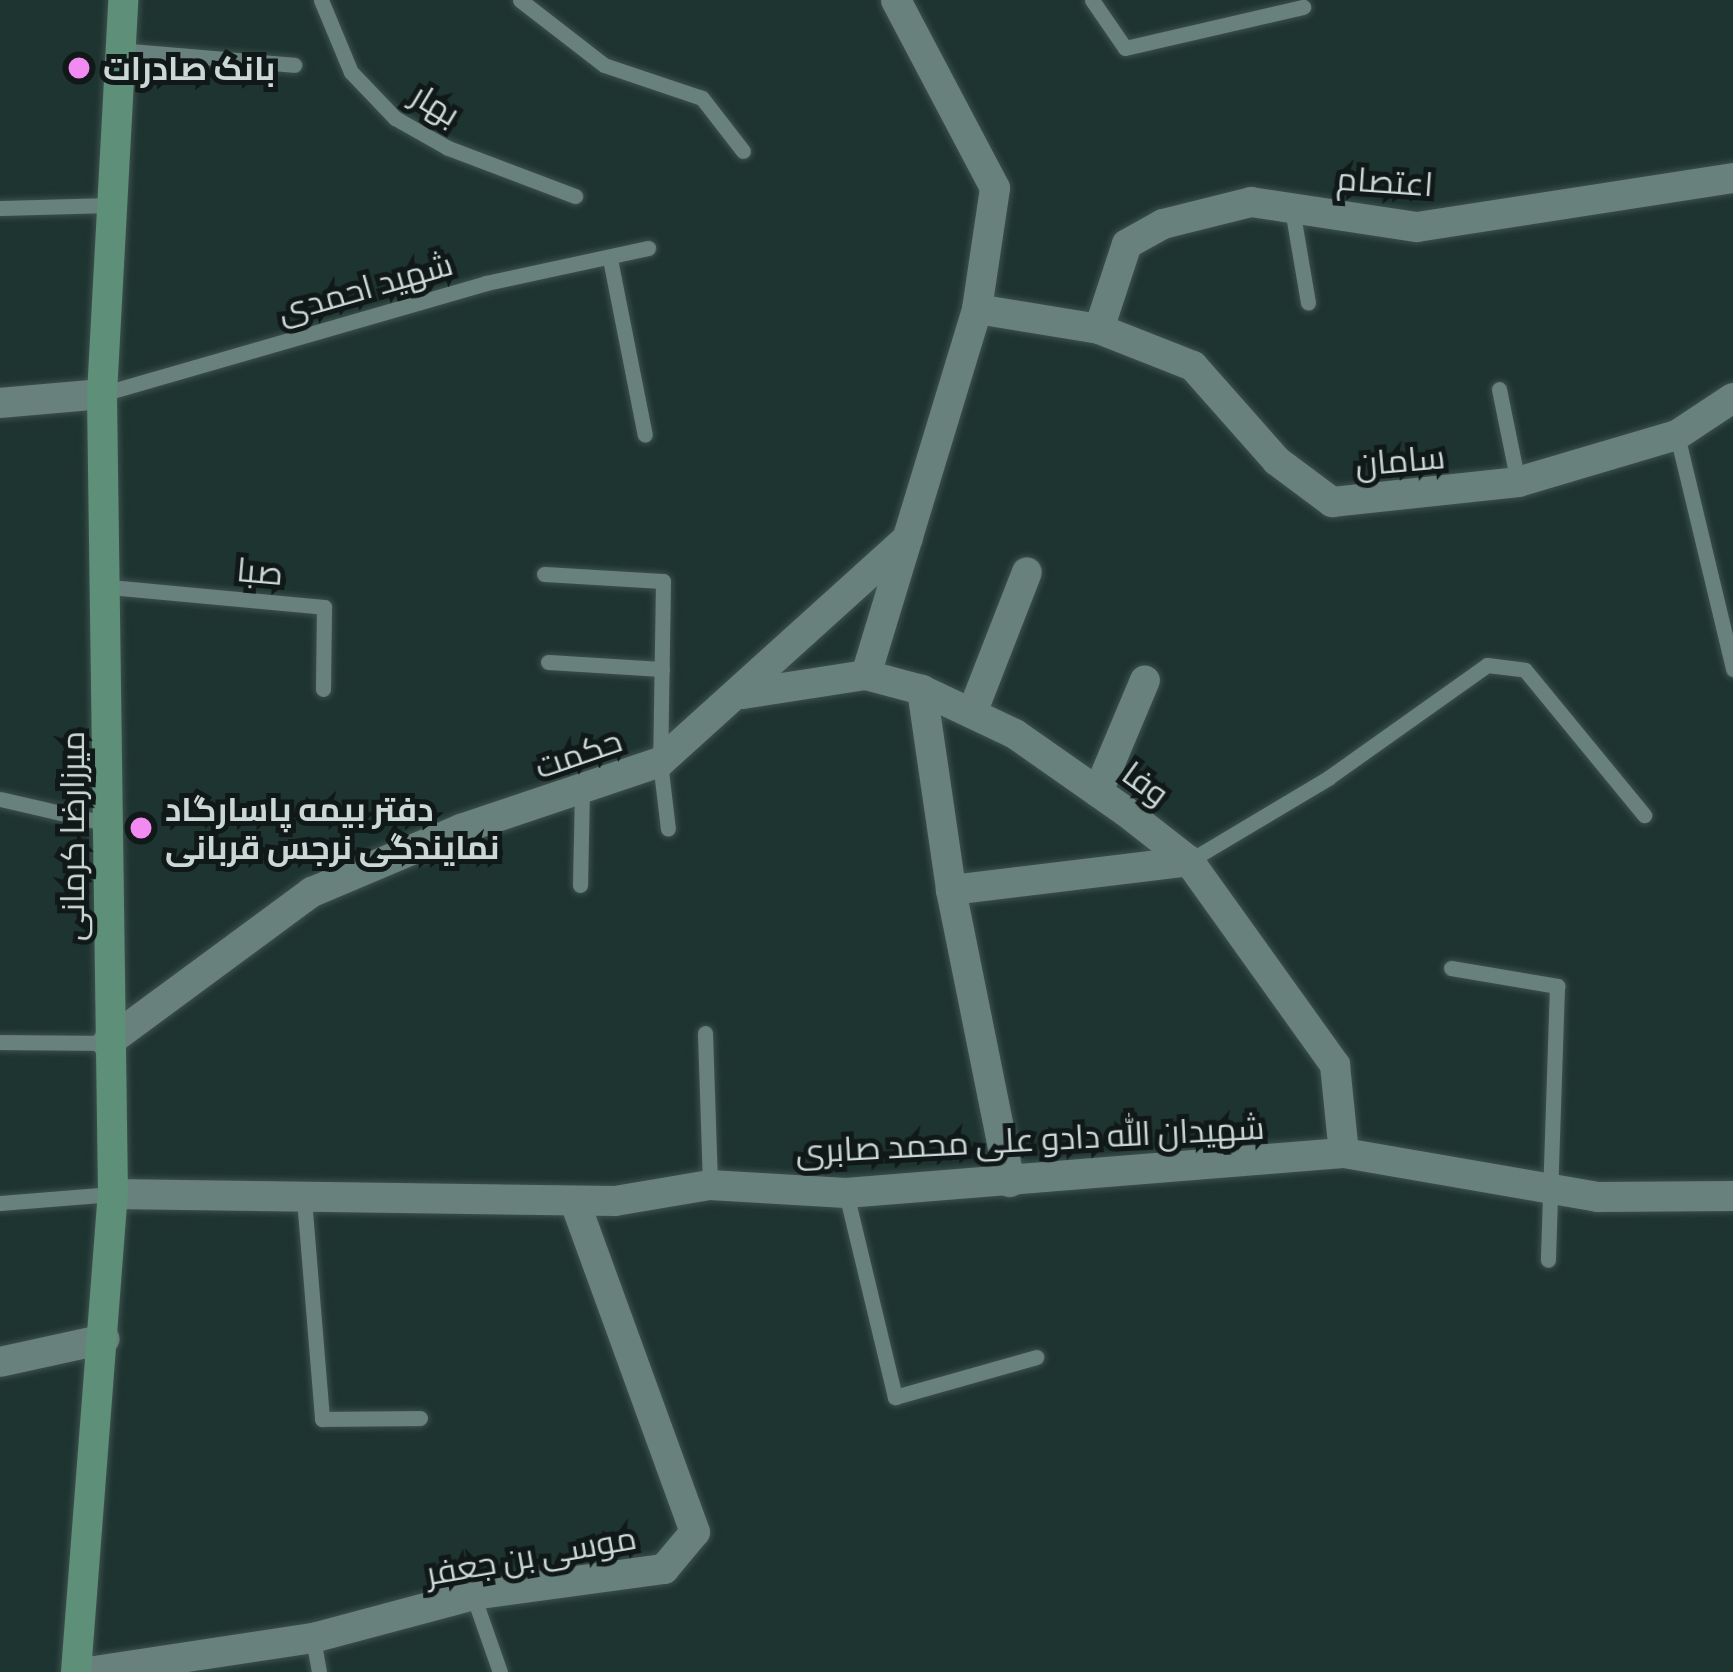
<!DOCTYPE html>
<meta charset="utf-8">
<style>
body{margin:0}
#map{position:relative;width:1733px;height:1672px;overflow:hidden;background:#1e3430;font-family:"PT Sans Narrow",Cairo,sans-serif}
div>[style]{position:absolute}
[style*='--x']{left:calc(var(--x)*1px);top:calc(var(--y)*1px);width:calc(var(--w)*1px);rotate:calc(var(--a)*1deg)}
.roads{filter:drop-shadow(0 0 3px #3d504d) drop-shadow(0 0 3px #3d504d)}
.service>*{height:15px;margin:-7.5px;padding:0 7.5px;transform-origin:7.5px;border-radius:7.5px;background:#69817c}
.minor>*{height:30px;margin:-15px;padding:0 15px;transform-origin:15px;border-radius:15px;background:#69817c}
.secondary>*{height:30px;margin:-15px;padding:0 15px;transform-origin:15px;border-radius:15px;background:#5e8f78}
.dots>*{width:33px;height:33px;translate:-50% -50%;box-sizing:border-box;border:6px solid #101917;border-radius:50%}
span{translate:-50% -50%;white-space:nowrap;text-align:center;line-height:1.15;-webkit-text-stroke:10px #101917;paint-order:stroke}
.poi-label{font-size:33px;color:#cbd8d5;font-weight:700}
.left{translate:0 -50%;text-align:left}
.street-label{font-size:33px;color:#cbd8d5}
</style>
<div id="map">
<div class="roads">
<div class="service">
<i style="--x:321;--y:0;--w:78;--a:67.4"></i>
<i style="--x:351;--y:72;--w:64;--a:46.3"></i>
<i style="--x:395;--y:118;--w:61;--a:29.5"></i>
<i style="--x:448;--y:148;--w:136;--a:20.7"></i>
<i style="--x:520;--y:0;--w:106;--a:37.7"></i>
<i style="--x:604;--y:65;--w:103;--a:18.6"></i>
<i style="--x:702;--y:98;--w:67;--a:52.3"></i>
<i style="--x:1092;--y:0;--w:58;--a:55.5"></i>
<i style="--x:1125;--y:48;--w:183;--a:-13"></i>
<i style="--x:120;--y:50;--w:175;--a:4.9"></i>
<i style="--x:0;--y:208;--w:112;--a:-1.5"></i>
<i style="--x:1292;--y:209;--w:95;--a:80.3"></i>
<i style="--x:610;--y:259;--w:179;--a:78.8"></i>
<i style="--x:1499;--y:389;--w:95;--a:78.5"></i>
<i style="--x:102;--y:394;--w:400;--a:-16.1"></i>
<i style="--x:486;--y:283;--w:166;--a:-12.2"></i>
<i style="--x:1677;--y:435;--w:241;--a:76.5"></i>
<i style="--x:544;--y:574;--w:119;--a:3.4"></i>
<i style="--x:663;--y:581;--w:181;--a:90.9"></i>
<i style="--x:660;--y:762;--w:67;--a:83.2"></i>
<i style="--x:109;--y:587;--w:216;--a:5.3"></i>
<i style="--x:324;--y:607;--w:82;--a:90.7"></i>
<i style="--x:548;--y:662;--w:114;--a:3.5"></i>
<i style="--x:0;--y:799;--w:111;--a:13"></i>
<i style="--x:1189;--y:861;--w:162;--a:-30.8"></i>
<i style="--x:1328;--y:778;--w:195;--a:-35.4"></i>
<i style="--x:1487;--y:665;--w:38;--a:7"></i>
<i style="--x:1525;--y:670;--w:188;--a:50.6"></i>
<i style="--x:580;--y:885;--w:94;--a:-88.8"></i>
<i style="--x:1451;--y:968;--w:108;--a:9.6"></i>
<i style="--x:1557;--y:986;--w:274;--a:91.9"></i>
<i style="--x:705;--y:1033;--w:152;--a:88.1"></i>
<i style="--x:0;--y:1042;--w:107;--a:0.5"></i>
<i style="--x:846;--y:1193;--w:210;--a:76.5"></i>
<i style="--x:895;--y:1397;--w:147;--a:-15.8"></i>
<i style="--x:304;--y:1199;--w:221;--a:85.3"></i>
<i style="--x:322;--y:1419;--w:98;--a:-0.6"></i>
<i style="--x:0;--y:1203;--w:113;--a:-4.6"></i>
<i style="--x:473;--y:1595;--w:82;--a:70.7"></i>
<i style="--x:313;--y:1638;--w:35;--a:80"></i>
</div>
<div class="minor">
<i style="--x:977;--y:309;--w:124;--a:9.3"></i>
<i style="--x:1099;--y:329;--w:101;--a:21.5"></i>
<i style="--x:1193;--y:366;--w:127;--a:48.5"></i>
<i style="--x:1277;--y:461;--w:69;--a:36.7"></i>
<i style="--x:1332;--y:502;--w:187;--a:-6.1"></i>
<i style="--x:1518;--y:482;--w:166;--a:-16.5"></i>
<i style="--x:1677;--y:435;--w:67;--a:-33.5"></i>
<i style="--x:1099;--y:329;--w:89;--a:-71.8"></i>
<i style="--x:1127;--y:244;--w:41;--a:-29.1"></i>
<i style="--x:1163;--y:224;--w:91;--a:-14"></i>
<i style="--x:1251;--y:202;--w:168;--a:8.6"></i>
<i style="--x:1417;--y:227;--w:320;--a:-8.8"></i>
<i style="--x:0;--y:403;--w:102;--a:-5"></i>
<i style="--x:866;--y:675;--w:382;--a:-73.1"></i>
<i style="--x:977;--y:309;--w:122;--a:-81.5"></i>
<i style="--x:995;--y:188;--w:212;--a:-117.8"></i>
<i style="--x:922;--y:690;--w:202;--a:81.7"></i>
<i style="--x:951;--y:890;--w:298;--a:78.6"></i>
<i style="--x:743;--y:694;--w:124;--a:-8.8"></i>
<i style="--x:866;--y:675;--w:58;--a:15"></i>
<i style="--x:922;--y:690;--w:103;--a:25.3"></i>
<i style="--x:1015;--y:734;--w:134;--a:35"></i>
<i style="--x:1125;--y:811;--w:81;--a:38"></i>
<i style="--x:1189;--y:861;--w:251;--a:54.4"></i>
<i style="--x:1335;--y:1065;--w:88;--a:84.2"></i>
<i style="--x:972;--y:713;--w:151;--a:-68.7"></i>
<i style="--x:1098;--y:792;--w:121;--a:-67.2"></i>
<i style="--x:951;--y:890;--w:240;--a:-6.9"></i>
<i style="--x:107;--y:1043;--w:255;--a:-36.4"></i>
<i style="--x:312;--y:892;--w:162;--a:-22.9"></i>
<i style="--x:461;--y:829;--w:210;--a:-18.6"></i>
<i style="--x:660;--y:762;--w:334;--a:-42.1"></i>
<i style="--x:113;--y:1194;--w:502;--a:0.8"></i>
<i style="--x:615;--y:1201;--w:96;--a:-9.6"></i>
<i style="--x:710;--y:1185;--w:136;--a:3.4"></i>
<i style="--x:846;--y:1193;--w:500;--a:-4.6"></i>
<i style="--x:1344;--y:1153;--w:258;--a:9.8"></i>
<i style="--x:1598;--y:1197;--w:135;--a:-0.4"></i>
<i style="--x:0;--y:1362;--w:107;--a:-12.4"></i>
<i style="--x:88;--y:1672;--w:228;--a:-8.6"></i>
<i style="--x:313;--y:1638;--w:166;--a:-15"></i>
<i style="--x:473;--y:1595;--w:193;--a:-7.8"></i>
<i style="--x:664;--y:1569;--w:48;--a:-50"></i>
<i style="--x:695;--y:1532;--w:351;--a:-110"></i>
</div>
<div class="secondary">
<i style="--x:76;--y:1672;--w:479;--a:-85.6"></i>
<i style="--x:113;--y:1194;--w:800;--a:-90.79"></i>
<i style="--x:102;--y:394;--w:395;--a:-86.9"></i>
</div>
</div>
<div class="dots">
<i style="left:79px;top:68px;background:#f28af2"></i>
<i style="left:141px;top:828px;background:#f28af2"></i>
</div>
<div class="poi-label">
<span class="left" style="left:103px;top:68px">بانک صادرات</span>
<span class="left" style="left:165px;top:828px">دفتر بیمه پاسارگاد<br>نمایندگی نرجس قربانی</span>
</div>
<div class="street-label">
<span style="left:436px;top:104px;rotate:31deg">بهار</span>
<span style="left:1385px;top:181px;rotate:4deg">اعتصام</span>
<span style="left:365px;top:287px;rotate:-16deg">شهید احمدی</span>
<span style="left:1400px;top:460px;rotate:-5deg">سامان</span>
<span style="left:260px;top:571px;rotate:5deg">صبا</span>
<span style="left:578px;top:753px;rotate:-19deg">حکمت</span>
<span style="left:1146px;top:783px;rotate:36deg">وفا</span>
<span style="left:72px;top:836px;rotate:-90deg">میرزارضا کرمانی</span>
<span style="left:1030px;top:1139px;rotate:-3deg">شهیدان الله دادو علی محمد صابری</span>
<span style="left:531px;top:1555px;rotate:-10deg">موسی بن جعفر</span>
</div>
</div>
